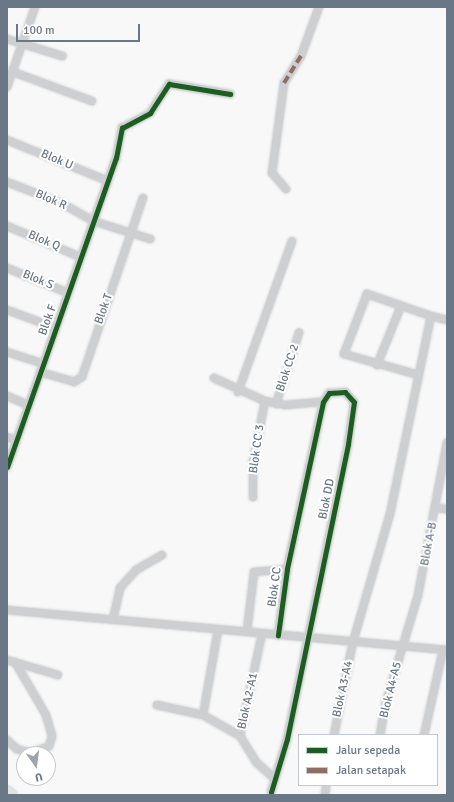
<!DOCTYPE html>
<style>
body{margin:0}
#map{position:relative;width:454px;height:802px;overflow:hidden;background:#f8f8f8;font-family:Signika,sans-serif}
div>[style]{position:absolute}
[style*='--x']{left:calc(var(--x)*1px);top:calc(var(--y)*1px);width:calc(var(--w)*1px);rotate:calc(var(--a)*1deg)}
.roads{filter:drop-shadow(0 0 1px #d4d5d6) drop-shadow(0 0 1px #d4d5d6)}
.street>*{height:8px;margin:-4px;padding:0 4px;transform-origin:4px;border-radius:4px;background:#cecfd1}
.primary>*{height:12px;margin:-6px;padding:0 6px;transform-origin:6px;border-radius:6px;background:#e1e2e3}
.quiet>*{height:4px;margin-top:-2px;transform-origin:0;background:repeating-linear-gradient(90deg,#8d6e63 0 8px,transparent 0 12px)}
.cycleway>*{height:5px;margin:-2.5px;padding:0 2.5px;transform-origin:2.5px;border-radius:2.5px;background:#1b5e20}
span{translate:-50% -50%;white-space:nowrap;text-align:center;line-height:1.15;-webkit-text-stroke:4px #fff;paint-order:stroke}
.street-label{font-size:12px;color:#6a7786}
.frame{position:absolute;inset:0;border:8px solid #6a7786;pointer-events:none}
.legend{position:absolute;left:298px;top:734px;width:140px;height:52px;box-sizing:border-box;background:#fff;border:1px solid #c3c9cf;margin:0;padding:5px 7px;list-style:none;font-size:12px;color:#6a7786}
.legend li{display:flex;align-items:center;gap:8px;height:20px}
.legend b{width:20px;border:1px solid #c3c9cf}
.north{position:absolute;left:16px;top:746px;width:40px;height:40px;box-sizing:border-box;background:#fff;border:1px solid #c3c9cf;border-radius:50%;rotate:166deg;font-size:11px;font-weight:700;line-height:16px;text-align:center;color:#6a7786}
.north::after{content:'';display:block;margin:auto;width:14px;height:18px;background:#9ca4ae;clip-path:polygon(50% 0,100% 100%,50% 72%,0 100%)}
.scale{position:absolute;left:16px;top:24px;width:124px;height:18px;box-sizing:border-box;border:2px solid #6a7786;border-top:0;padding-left:5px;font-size:12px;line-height:14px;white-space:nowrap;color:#6a7786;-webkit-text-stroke:3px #fff;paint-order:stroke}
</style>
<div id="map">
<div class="roads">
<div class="street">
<i style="--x:7;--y:39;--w:58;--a:17.2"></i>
<i style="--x:13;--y:72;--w:84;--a:20.2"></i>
<i style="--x:7;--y:87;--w:85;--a:-70.7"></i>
<i style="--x:7;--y:140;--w:109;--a:22.1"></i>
<i style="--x:7;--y:182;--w:58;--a:21.3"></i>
<i style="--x:61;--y:203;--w:37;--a:29"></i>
<i style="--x:93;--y:221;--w:60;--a:17.5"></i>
<i style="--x:286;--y:189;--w:21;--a:-131"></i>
<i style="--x:272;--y:173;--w:91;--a:-82.4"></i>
<i style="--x:284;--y:83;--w:32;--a:-58"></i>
<i style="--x:301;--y:56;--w:52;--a:-69.8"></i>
<i style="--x:7;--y:226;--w:79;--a:23"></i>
<i style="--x:7;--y:268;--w:66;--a:22.3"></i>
<i style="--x:7;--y:310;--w:52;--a:20.2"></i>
<i style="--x:431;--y:316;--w:16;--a:14"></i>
<i style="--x:7;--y:352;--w:38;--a:18"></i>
<i style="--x:377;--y:365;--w:64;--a:-67.9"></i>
<i style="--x:40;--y:372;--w:35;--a:16"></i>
<i style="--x:74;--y:382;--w:9;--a:-32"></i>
<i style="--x:82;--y:377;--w:189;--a:-71.2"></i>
<i style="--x:214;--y:378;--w:56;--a:24.3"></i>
<i style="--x:265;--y:401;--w:20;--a:11"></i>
<i style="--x:285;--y:405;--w:38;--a:-5"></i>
<i style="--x:238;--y:392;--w:160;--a:-70.3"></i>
<i style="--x:7;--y:396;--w:23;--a:23"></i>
<i style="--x:276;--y:404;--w:75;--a:-72.1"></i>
<i style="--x:7;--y:437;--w:9;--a:21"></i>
<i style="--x:7;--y:467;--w:328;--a:-70.6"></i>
<i style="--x:116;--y:158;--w:31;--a:-79"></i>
<i style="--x:122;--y:128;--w:32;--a:-28"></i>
<i style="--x:150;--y:113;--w:35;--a:-57"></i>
<i style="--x:169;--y:84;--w:62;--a:9.3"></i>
<i style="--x:253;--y:497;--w:35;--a:-90"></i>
<i style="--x:253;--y:462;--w:62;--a:-78.9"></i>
<i style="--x:436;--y:508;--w:11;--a:5"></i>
<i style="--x:7;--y:610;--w:442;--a:5.2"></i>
<i style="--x:113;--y:619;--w:32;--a:-77"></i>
<i style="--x:120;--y:588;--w:24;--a:-48"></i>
<i style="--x:136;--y:570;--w:30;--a:-30"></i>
<i style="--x:218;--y:630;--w:86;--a:100"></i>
<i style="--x:203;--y:715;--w:43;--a:29.6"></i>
<i style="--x:247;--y:631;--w:59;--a:-83.2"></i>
<i style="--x:254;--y:572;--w:33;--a:-5"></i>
<i style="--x:262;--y:634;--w:104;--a:102.2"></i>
<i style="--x:240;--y:736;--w:31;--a:58"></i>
<i style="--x:256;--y:762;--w:25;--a:42"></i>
<i style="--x:7;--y:660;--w:53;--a:16.4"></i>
<i style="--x:157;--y:705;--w:47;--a:12.3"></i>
<i style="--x:334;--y:735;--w:95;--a:-78.5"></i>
<i style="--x:353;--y:642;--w:133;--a:-73.9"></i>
<i style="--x:390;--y:514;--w:202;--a:-78.3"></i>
<i style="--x:431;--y:316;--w:68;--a:-161"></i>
<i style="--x:367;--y:294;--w:64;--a:111"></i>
<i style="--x:344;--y:354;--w:77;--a:15.8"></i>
<i style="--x:380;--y:735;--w:34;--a:-80"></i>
<i style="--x:386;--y:702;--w:112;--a:-73.3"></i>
<i style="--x:418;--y:595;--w:155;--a:-79.2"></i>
<i style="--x:424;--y:735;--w:87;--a:-77.4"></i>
<i style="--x:7;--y:740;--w:13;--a:42"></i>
<i style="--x:17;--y:749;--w:15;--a:16"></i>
<i style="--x:31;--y:753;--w:19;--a:-21"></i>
<i style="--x:49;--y:746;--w:10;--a:-73"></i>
<i style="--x:52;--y:736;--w:22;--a:-106"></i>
<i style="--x:46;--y:715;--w:61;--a:-120.3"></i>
<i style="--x:271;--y:792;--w:55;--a:-73.2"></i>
<i style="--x:287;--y:739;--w:301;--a:-78.3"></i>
<i style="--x:348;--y:444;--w:42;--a:-81.9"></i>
<i style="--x:354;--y:402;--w:13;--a:-132"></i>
<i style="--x:345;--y:392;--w:16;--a:176"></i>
<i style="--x:329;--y:393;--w:11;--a:124"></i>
<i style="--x:323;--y:402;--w:171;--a:102.2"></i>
<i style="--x:287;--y:569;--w:67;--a:97.8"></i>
<i style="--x:325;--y:795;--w:10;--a:-84"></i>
</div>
<div class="primary">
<i style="--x:7;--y:792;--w:5;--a:37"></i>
</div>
</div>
<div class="quiet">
<i style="--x:284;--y:83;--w:32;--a:-58"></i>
</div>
<div class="cycleway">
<i style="--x:7;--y:467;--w:328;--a:-70.6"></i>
<i style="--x:116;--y:158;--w:31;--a:-79"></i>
<i style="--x:122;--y:128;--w:32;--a:-28"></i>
<i style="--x:150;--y:113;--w:35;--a:-57"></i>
<i style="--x:169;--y:84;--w:62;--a:9.3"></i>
<i style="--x:271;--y:792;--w:55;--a:-73.2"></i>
<i style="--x:287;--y:739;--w:301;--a:-78.3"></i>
<i style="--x:348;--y:444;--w:42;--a:-81.9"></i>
<i style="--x:354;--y:402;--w:13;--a:-132"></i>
<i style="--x:345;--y:392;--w:16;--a:176"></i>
<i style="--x:329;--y:393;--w:11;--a:124"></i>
<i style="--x:323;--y:402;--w:171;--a:102.2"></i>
<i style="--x:287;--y:569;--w:67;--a:97.8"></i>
</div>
<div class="street-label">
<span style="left:57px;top:160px;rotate:23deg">Blok U</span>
<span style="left:51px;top:200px;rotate:24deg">Blok R</span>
<span style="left:44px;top:241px;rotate:23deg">Blok Q</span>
<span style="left:38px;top:280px;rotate:22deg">Blok S</span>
<span style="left:104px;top:309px;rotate:-70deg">Blok T</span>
<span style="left:48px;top:320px;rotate:-70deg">Blok F</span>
<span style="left:288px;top:368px;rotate:-72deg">Blok CC 2</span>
<span style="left:257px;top:449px;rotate:-82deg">Blok CC 3</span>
<span style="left:327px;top:499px;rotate:-79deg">Blok DD</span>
<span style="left:429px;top:544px;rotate:-79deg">Blok A-B</span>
<span style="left:275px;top:587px;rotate:-82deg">Blok CC</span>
<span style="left:343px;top:689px;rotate:-78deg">Blok A3-A4</span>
<span style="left:391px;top:690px;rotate:-76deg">Blok A4-A5</span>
<span style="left:248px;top:701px;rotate:-78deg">Blok A2-A1</span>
</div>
<div class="frame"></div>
<ul class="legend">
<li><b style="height:5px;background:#1b5e20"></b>Jalur sepeda</li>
<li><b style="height:5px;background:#8d6e63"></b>Jalan setapak</li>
</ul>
<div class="north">U</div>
<div class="scale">100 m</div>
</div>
